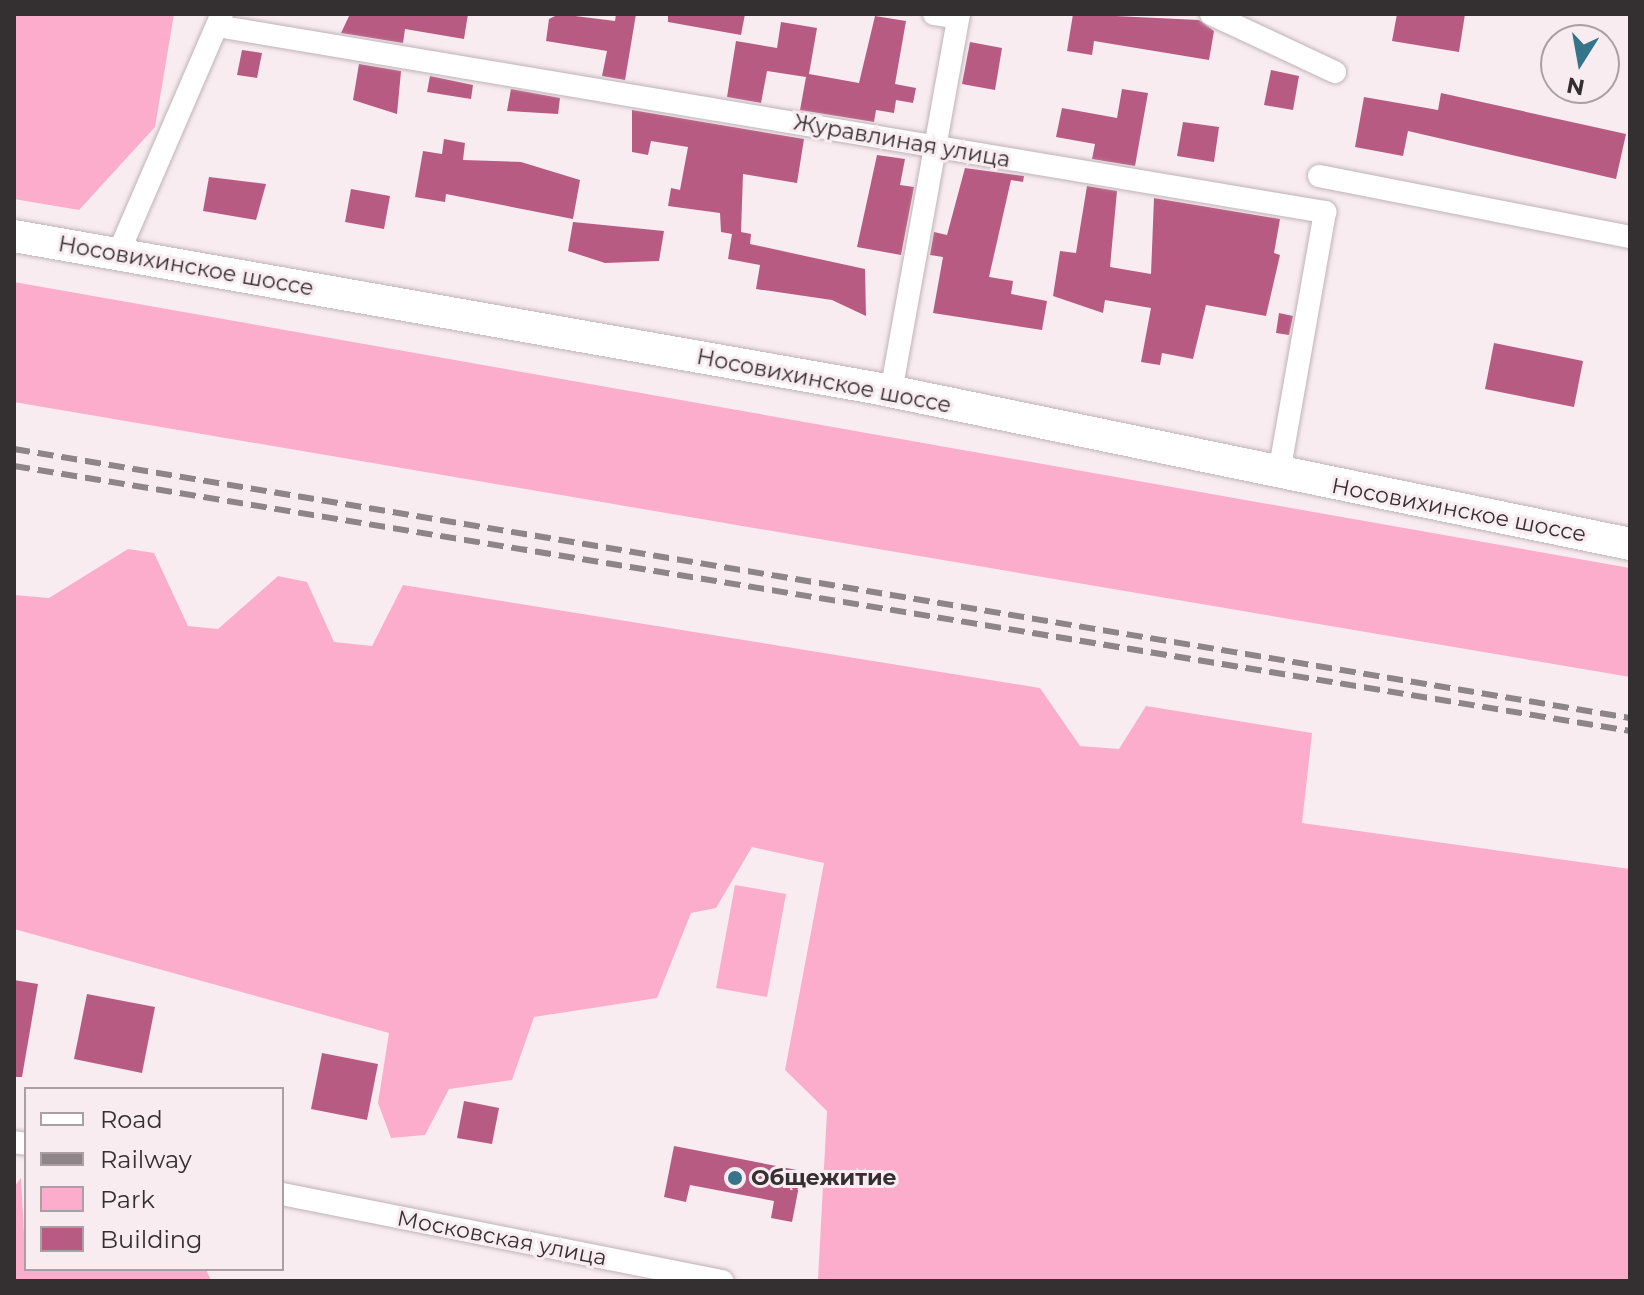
<!DOCTYPE html>
<meta charset="utf-8">
<style>
body{margin:0}
#map{position:relative;width:1644px;height:1295px;overflow:hidden;background:#f9ecf0;font-family:Montserrat,sans-serif}
div>[style]{position:absolute}
[style*='--x']{left:calc(var(--x)*1px);top:calc(var(--y)*1px);width:calc(var(--w)*1px);rotate:calc(var(--a)*1deg)}
.green>*{inset:0;background:#fdadcc}
.building>*{inset:0;background:#b85b83}
.roads{filter:drop-shadow(0 0 2px #bfb3b7) drop-shadow(0 0 2px #bfb3b7)}
.minor>*{height:22px;margin:-11px;padding:0 11px;transform-origin:11px;border-radius:11px;background:#fff}
.secondary>*{height:32px;margin:-16px;padding:0 16px;transform-origin:16px;border-radius:16px;background:#fff}
.rail>*{height:6px;margin-top:-3px;transform-origin:0;background:repeating-linear-gradient(90deg,#8d8587 0 16px,transparent 0 24px)}
.dots>*{width:22px;height:22px;translate:-50% -50%;box-sizing:border-box;border:4px solid #f9ecf0;border-radius:50%}
span{translate:-50% -50%;white-space:nowrap;text-align:center;line-height:1.15;-webkit-text-stroke:6px #f9ecf0;paint-order:stroke}
.street-label{font-size:22px;color:#342f30}
.poi-label{font-size:22px;color:#342f30;font-weight:700}
.left{translate:0 -50%;text-align:left}
.frame{position:absolute;inset:0;border:16px solid #342f30;pointer-events:none}
.legend{position:absolute;left:24px;top:1087px;width:260px;height:184px;box-sizing:border-box;background:#f9ecf0;border:2px solid #aaa0a3;margin:0;padding:10px 14px;list-style:none;font-size:24px;color:#342f30}
.legend li{display:flex;align-items:center;gap:16px;height:40px}
.legend b{width:40px;border:2px solid #aaa0a3}
.north{position:absolute;left:1540px;top:24px;width:80px;height:80px;box-sizing:border-box;background:#f9ecf0;border:2px solid #aaa0a3;border-radius:50%;rotate:191deg;font-size:22px;font-weight:700;line-height:32px;text-align:center;color:#342f30}
.north::after{content:'';display:block;margin:auto;width:28px;height:36px;background:#367589;clip-path:polygon(50% 0,100% 100%,50% 72%,0 100%)}
</style>
<div id="map">
<div class="green">
<i style="clip-path:polygon(14px 14px,174px 14px,155px 127px,79px 210px,14px 199px)"></i>
<i style="clip-path:polygon(14px 282px,1630px 568px,1630px 677px,14px 402px)"></i>
<i style="clip-path:polygon(128px 549px,154px 553px,188px 626px,218px 629px,278px 576px,307px 582px,334px 642px,372px 646px,403px 585px,1040px 688px,1080px 746px,1119px 749px,1146px 706px,1312px 733px,1302px 823px,1630px 869px,1630px 1281px,818px 1279px,827px 1111px,785px 1070px,824px 863px,752px 847px,716px 908px,691px 913px,657px 998px,534px 1017px,512px 1080px,449px 1089px,425px 1135px,391px 1138px,378px 1103px,389px 1033px,14px 929px,14px 595px,49px 598px)"></i>
<i style="clip-path:polygon(735px 885px,786px 894px,767px 997px,716px 988px)"></i>
<i style="clip-path:polygon(21px 1178px,26px 1269px,206px 1269px,211px 1281px,14px 1281px,14px 1187px)"></i>
</div>
<div class="building">
<i style="clip-path:polygon(350px 14px,468px 14px,464px 39px,405px 29px,403px 43px,341px 33px)"></i>
<i style="clip-path:polygon(559px 14px,615px 21px,616px 14px,636px 14px,625px 80px,602px 76px,607px 51px,546px 41px,549px 19px)"></i>
<i style="clip-path:polygon(668px 14px,745px 14px,741px 35px,668px 22px)"></i>
<i style="clip-path:polygon(1073px 14px,1199px 20px,1214px 31px,1209px 60px,1094px 41px,1092px 55px,1067px 51px)"></i>
<i style="clip-path:polygon(1397px 14px,1465px 14px,1459px 52px,1392px 41px)"></i>
<i style="clip-path:polygon(875px 16px,906px 21px,895px 84px,916px 88px,913px 103px,896px 100px,894px 113px,876px 110px,874px 122px,800px 110px,806px 77px,767px 71px,761px 103px,727px 97px,736px 41px,777px 48px,781px 22px,817px 28px,809px 74px,859px 83px)"></i>
<i style="clip-path:polygon(970px 42px,1002px 48px,995px 90px,962px 84px)"></i>
<i style="clip-path:polygon(242px 50px,262px 53px,257px 78px,237px 75px)"></i>
<i style="clip-path:polygon(359px 64px,401px 71px,397px 114px,353px 100px)"></i>
<i style="clip-path:polygon(1271px 70px,1299px 76px,1293px 110px,1264px 105px)"></i>
<i style="clip-path:polygon(430px 76px,473px 85px,471px 99px,427px 92px)"></i>
<i style="clip-path:polygon(511px 89px,560px 98px,558px 114px,507px 111px)"></i>
<i style="clip-path:polygon(1122px 89px,1148px 93px,1135px 166px,1092px 159px,1095px 144px,1056px 137px,1062px 108px,1117px 118px)"></i>
<i style="clip-path:polygon(1441px 93px,1626px 134px,1616px 179px,1408px 131px,1403px 156px,1355px 147px,1364px 97px,1438px 110px)"></i>
<i style="clip-path:polygon(632px 110px,804px 139px,797px 183px,743px 174px,741px 232px,751px 234px,750px 244px,865px 269px,866px 316px,832px 300px,756px 289px,760px 265px,728px 259px,732px 234px,721px 232px,720px 213px,668px 206px,671px 188px,680px 190px,688px 147px,651px 141px,648px 155px,632px 152px)"></i>
<i style="clip-path:polygon(1183px 122px,1219px 127px,1214px 162px,1177px 156px)"></i>
<i style="clip-path:polygon(444px 139px,465px 143px,463px 160px,521px 162px,580px 180px,573px 219px,446px 194px,445px 202px,415px 197px,423px 151px,442px 154px)"></i>
<i style="clip-path:polygon(877px 155px,905px 159px,900px 185px,914px 187px,901px 255px,857px 247px)"></i>
<i style="clip-path:polygon(965px 168px,1024px 176px,1023px 182px,1011px 180px,989px 277px,1013px 281px,1011px 294px,1047px 301px,1042px 330px,933px 313px,943px 257px,930px 255px,934px 232px,947px 235px)"></i>
<i style="clip-path:polygon(209px 177px,266px 184px,256px 220px,203px 211px)"></i>
<i style="clip-path:polygon(1087px 186px,1117px 191px,1110px 267px,1151px 274px,1154px 198px,1280px 219px,1274px 253px,1280px 255px,1266px 316px,1206px 305px,1193px 359px,1162px 353px,1160px 365px,1141px 362px,1151px 308px,1105px 300px,1103px 313px,1053px 296px,1060px 251px,1076px 253px)"></i>
<i style="clip-path:polygon(351px 189px,390px 196px,384px 229px,345px 222px)"></i>
<i style="clip-path:polygon(573px 222px,664px 231px,659px 261px,605px 263px,568px 251px)"></i>
<i style="clip-path:polygon(1279px 313px,1293px 316px,1289px 335px,1276px 333px)"></i>
<i style="clip-path:polygon(1494px 343px,1583px 361px,1574px 407px,1485px 389px)"></i>
<i style="clip-path:polygon(14px 980px,38px 984px,22px 1077px,14px 1077px)"></i>
<i style="clip-path:polygon(87px 994px,155px 1007px,142px 1073px,74px 1059px)"></i>
<i style="clip-path:polygon(322px 1053px,378px 1064px,367px 1120px,311px 1109px)"></i>
<i style="clip-path:polygon(464px 1101px,499px 1108px,492px 1144px,457px 1138px)"></i>
<i style="clip-path:polygon(674px 1146px,802px 1171px,792px 1222px,771px 1218px,774px 1201px,690px 1185px,686px 1202px,664px 1197px)"></i>
</div>
<div class="roads">
<div class="minor">
<i style="--x:934;--y:14;--w:24;--a:9"></i>
<i style="--x:1211;--y:14;--w:137;--a:25.1"></i>
<i style="--x:217;--y:26;--w:1124;--a:9.53"></i>
<i style="--x:1325;--y:212;--w:266;--a:100"></i>
<i style="--x:1319;--y:176;--w:317;--a:11.1"></i>
<i style="--x:118;--y:254;--w:262;--a:-66.6"></i>
<i style="--x:891;--y:392;--w:384;--a:-79.8"></i>
<i style="--x:14;--y:1142;--w:12;--a:9"></i>
<i style="--x:282;--y:1194;--w:449;--a:11.2"></i>
</div>
<div class="secondary">
<i style="--x:14;--y:236;--w:874;--a:10.01"></i>
<i style="--x:875;--y:388;--w:771;--a:11.67"></i>
</div>
</div>
<div class="rail">
<i style="--x:14;--y:449;--w:1638;--a:9.45"></i>
<i style="--x:14;--y:466;--w:1638;--a:9.31"></i>
</div>
<div class="dots">
<i style="left:735px;top:1178px;background:#367589"></i>
</div>
<div class="street-label">
<span style="left:902px;top:141px;rotate:10deg">Журавлиная улица</span>
<span style="left:186px;top:266px;rotate:10deg">Носовихинское шоссе</span>
<span style="left:824px;top:381px;rotate:11deg">Носовихинское шоссе</span>
<span style="left:1459px;top:510px;rotate:11deg">Носовихинское шоссе</span>
<span style="left:502px;top:1238px;rotate:11deg">Московская улица</span>
</div>
<div class="poi-label">
<span class="left" style="left:751px;top:1178px">Общежитие</span>
</div>
<div class="frame"></div>
<ul class="legend">
<li><b style="height:10px;background:#fff"></b>Road</li>
<li><b style="height:10px;background:#8d8587"></b>Railway</li>
<li><b style="height:22px;background:#fdadcc"></b>Park</li>
<li><b style="height:22px;background:#b85b83"></b>Building</li>
</ul>
<div class="north">N</div>
</div>
